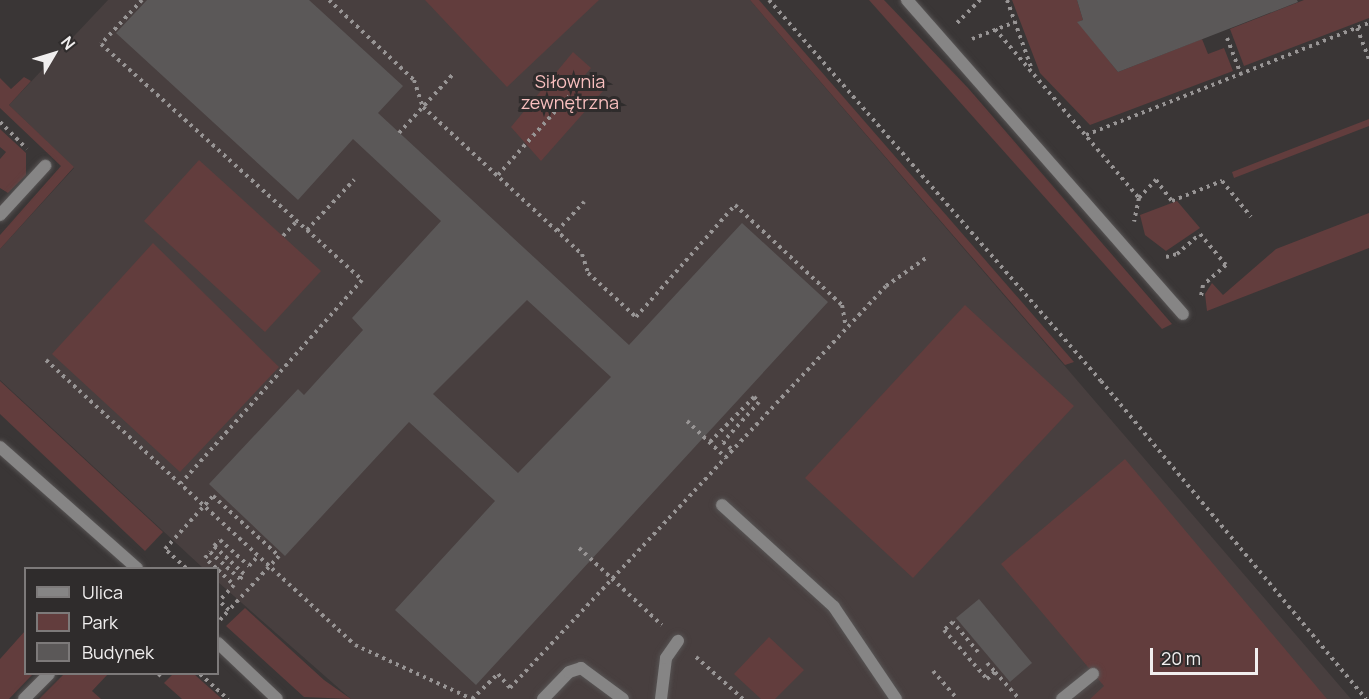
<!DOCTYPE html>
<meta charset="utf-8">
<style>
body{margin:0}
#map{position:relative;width:1369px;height:699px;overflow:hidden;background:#3a3636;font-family:Manrope,sans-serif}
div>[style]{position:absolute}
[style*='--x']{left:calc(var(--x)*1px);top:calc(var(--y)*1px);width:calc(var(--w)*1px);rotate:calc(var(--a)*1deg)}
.built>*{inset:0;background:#483f3f}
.green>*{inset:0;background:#623d3d}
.building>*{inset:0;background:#5b5858}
.path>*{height:4px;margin-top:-2px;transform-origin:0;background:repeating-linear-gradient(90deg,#989595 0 3px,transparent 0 7.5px)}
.roads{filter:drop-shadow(0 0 2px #575454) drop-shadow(0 0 2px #575454)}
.service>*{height:12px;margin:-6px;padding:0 6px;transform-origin:6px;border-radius:6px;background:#868585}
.minor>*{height:12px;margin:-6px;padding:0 6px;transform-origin:6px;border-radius:6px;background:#868585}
span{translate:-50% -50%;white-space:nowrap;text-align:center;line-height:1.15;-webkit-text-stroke:6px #2f2c2c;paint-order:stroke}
.park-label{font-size:18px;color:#f9bfbe}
.legend{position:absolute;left:24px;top:567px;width:195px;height:108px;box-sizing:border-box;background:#2f2c2c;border:2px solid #7d7a7a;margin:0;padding:8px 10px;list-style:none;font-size:18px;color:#f1efef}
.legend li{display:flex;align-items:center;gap:12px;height:30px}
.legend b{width:30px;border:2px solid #7d7a7a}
.north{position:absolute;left:24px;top:24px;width:60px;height:60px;-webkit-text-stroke:4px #2f2c2c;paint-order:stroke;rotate:52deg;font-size:16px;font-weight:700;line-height:24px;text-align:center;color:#f1efef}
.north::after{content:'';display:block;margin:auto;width:21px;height:27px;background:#f1efef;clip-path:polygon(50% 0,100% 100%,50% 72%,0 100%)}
.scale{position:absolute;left:1150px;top:648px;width:108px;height:27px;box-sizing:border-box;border:3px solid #f1efef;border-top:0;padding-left:8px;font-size:18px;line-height:21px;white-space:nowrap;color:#f1efef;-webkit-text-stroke:4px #2f2c2c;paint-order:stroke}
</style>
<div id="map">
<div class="built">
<i style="clip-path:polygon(108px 0,750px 0,1351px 699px,351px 699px,218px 582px,218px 568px,203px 568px,0 380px,0 249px,74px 168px,9px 105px)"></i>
</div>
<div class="green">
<i style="clip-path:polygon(425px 0,599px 0,507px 87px)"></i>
<i style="clip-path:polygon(750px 0,759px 0,1074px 362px,1065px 365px)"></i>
<i style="clip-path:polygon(869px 0,884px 0,968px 88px,1172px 324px,1162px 329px)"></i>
<i style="clip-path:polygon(1012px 0,1077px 0,1083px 20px,1078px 22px,1118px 72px,1202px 39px,1208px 54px,1224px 48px,1233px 71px,1090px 125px,1040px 73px)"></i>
<i style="clip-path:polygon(1304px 0,1369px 0,1369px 18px,1244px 66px,1230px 29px)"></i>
<i style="clip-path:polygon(573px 52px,591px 68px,585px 75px,603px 91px,541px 161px,511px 127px)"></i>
<i style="clip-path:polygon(24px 77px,31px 81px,9px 105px,74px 167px,0 249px,0 235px,61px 166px,0 108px,0 78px,11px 89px)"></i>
<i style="clip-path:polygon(1369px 119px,1369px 126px,1234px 178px,1232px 172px)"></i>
<i style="clip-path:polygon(0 129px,26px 153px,26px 175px,8px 193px,0 188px,0 159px,6px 152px,0 147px)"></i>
<i style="clip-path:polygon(199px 160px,321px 271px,265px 332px,144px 221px)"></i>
<i style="clip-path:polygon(1177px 201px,1200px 228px,1166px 251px,1145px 235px,1140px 215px)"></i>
<i style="clip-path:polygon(1369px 213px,1369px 248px,1207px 311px,1205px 294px,1212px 283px,1223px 295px,1276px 249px)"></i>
<i style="clip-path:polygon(153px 243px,279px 367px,180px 472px,52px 354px)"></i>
<i style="clip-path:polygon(965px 305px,1074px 406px,913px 578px,805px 478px)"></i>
<i style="clip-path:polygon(0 381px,163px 532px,145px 551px,0 414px)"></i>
<i style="clip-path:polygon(1125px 459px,1327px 699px,1090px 699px,1104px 686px,1001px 564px)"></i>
<i style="clip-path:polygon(245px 608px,324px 680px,351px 699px,304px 697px,226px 626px)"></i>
<i style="clip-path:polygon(25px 631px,26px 674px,33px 674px,9px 699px,0 699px,0 659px)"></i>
<i style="clip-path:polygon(769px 637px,804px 670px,775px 699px,761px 699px,734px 674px)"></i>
<i style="clip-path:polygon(64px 674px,108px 674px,92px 691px,101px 699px,39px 699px)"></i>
<i style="clip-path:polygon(173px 674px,194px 674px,222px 699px,182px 699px,164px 683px)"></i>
</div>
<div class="building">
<i style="clip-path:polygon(evenodd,147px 0,309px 0,403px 86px,378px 113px,629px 345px,742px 223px,828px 302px,476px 685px,395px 610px,495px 501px,409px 422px,285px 556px,209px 484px,298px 389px,304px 395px,363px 330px,352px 318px,441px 221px,353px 139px,298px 200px,116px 33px,147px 0,527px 300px,611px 377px,518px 473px,433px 394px,527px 300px)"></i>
<i style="clip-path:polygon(1077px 0,1297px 0,1298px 2px,1118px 72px,1077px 22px,1083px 20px)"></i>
<i style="clip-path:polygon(979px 599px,1032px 663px,1010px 682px,956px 618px)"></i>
</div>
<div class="path">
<i style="--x:142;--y:0;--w:60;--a:133"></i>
<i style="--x:101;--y:44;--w:352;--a:42.1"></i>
<i style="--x:362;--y:280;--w:272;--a:131.7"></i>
<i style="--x:329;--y:0;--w:117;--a:43.3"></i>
<i style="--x:414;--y:80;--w:28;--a:72"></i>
<i style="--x:423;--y:107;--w:217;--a:42.8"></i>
<i style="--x:582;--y:254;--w:20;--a:72"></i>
<i style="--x:588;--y:273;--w:65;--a:42.5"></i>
<i style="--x:636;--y:317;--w:149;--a:-48.5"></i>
<i style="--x:735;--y:205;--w:146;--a:43.1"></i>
<i style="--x:842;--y:305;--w:22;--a:80"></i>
<i style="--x:769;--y:0;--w:505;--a:48.93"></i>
<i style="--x:1101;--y:381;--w:414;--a:50.2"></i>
<i style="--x:1007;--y:0;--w:71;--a:70.3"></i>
<i style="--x:957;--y:23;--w:33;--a:-45"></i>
<i style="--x:1357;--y:28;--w:33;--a:69"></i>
<i style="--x:995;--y:29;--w:222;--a:49.6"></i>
<i style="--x:1139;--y:198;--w:24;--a:102"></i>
<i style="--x:1227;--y:38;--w:39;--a:69"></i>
<i style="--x:972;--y:39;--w:46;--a:-21.6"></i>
<i style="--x:0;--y:122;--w:38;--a:45"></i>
<i style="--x:399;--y:133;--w:81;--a:-47.5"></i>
<i style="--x:1086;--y:135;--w:304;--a:-21.6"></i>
<i style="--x:498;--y:175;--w:106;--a:-48.1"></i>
<i style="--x:1139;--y:198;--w:25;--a:-47"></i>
<i style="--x:1156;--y:180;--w:26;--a:53"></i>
<i style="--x:1172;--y:201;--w:54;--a:-21.8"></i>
<i style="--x:1222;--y:181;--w:46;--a:51.1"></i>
<i style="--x:307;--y:230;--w:69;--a:-46.8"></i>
<i style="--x:557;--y:231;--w:40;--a:-47"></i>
<i style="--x:283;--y:236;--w:21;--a:-47"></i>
<i style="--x:1166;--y:257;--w:11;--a:-15"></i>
<i style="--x:1177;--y:254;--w:30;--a:-41"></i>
<i style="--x:1200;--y:234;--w:40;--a:50"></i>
<i style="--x:1226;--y:265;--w:30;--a:139"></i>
<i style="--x:1203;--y:285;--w:11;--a:100"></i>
<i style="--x:46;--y:360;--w:420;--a:42.7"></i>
<i style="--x:355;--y:645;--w:129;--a:24.8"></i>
<i style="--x:472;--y:699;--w:36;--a:-44"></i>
<i style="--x:498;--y:674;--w:18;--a:49"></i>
<i style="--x:510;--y:688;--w:550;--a:-46.91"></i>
<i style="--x:886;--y:286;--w:49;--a:-35"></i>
<i style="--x:687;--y:421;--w:54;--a:43.5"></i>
<i style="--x:710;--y:442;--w:63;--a:-45.6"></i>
<i style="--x:754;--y:397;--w:7;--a:45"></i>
<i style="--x:759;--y:402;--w:54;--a:132"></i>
<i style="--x:723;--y:442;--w:13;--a:39"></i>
<i style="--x:579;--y:548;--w:113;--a:42.9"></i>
<i style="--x:186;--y:568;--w:28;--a:-138"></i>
<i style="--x:165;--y:549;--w:72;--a:-47.8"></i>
<i style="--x:213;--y:496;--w:89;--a:42.3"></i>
<i style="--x:279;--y:556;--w:74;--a:132.8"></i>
<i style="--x:229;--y:610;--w:13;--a:-138"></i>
<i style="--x:216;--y:568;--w:15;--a:-138"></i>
<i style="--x:205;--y:558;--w:8;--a:-50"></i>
<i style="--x:210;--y:552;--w:40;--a:42"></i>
<i style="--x:240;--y:579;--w:6;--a:-51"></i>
<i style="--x:244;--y:574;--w:41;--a:-137"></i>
<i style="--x:214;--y:546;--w:8;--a:-45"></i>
<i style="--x:220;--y:540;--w:39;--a:42"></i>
<i style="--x:249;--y:566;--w:15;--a:-48"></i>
<i style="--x:218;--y:570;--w:22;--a:43"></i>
<i style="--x:234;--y:585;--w:22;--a:133"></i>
<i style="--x:220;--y:620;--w:13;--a:-48"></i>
<i style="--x:978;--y:652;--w:39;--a:-130"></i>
<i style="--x:953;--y:622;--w:12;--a:138"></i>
<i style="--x:944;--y:630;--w:65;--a:48.7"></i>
<i style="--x:987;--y:679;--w:11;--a:-41"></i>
<i style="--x:995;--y:672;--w:36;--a:48"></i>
<i style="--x:696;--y:657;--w:63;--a:41.8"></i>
<i style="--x:987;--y:663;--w:12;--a:48"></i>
<i style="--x:933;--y:671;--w:37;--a:49"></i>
<i style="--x:200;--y:674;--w:38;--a:42"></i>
<i style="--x:158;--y:676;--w:3;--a:-45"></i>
</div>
<div class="roads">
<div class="service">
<i style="--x:907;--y:0;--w:418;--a:48.7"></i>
<i style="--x:0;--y:447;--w:183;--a:41.5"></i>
<i style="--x:722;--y:505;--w:151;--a:42.3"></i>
<i style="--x:834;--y:607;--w:111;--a:56"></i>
<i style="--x:543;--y:699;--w:37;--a:-46"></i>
<i style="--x:569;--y:672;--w:13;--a:-18"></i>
<i style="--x:581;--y:668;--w:52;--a:36.4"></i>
<i style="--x:661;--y:699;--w:41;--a:-83"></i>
<i style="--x:666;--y:658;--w:21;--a:-55"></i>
<i style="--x:1062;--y:699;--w:40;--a:-39"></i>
</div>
<div class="minor">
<i style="--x:0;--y:215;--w:67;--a:-47.4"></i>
<i style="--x:218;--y:643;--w:81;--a:43.5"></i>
<i style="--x:24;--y:699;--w:35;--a:-45"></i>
</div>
</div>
<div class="park-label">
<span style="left:570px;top:92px">Siłownia<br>zewnętrzna</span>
</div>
<ul class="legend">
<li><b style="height:8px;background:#868585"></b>Ulica</li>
<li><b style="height:16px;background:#623d3d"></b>Park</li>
<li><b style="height:16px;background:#5b5858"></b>Budynek</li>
</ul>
<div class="north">N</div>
<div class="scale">20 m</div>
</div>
